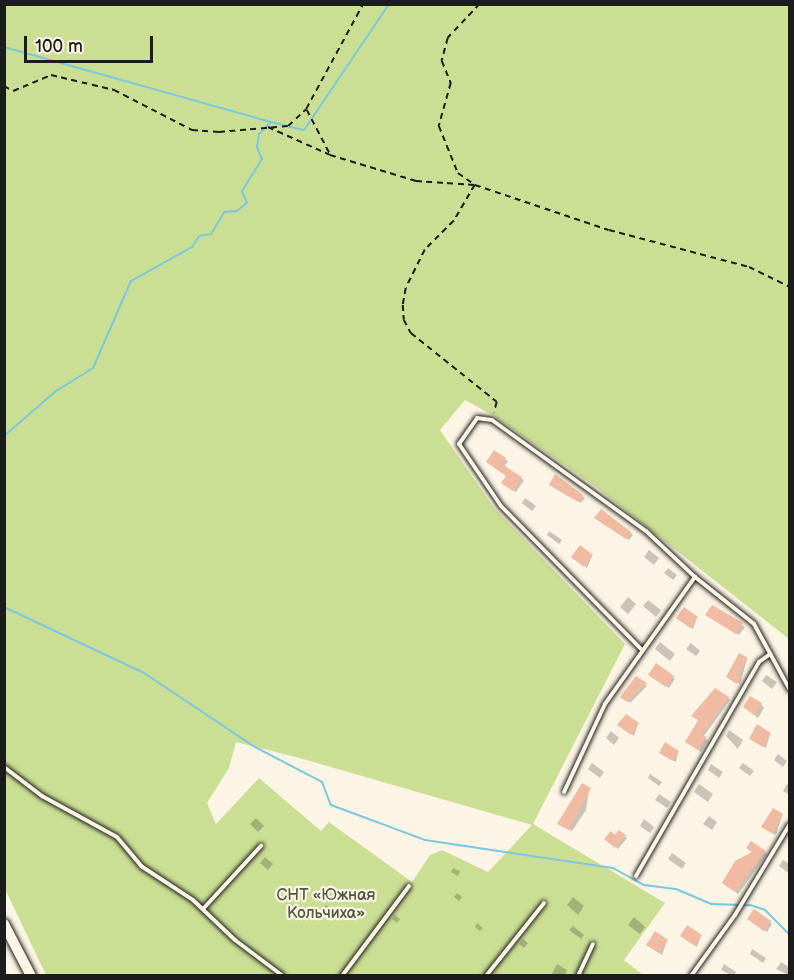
<!DOCTYPE html>
<meta charset="utf-8">
<style>
body{margin:0}
#map{position:relative;width:794px;height:980px;overflow:hidden;background:#fcf5e5;font-family:"Balsamiq Sans",sans-serif}
div>[style]{position:absolute}
[style*='--x']{left:calc(var(--x)*1px);top:calc(var(--y)*1px);width:calc(var(--w)*1px);rotate:calc(var(--a)*1deg)}
.green>*{inset:0;background:#cbdf94}
.shadow>*{inset:0;background:#0003}
.stream>*{height:2px;margin:-1px;padding:0 1px;transform-origin:1px;border-radius:1px;background:#7dc7dd}
.building>*{inset:0;background:#f0bba2}
.path>*{height:1.5px;margin-top:-0.75px;transform-origin:0;background:repeating-linear-gradient(90deg,#1c1c1c 0 6px,transparent 0 10.5px)}
.roads{filter:drop-shadow(0 0 2px #1c1c1c) drop-shadow(0 0 2px #1c1c1c)}
.service>*{height:4px;margin:-2px;padding:0 2px;transform-origin:2px;border-radius:2px;background:#fcf5e5}
.secondary>*{height:10px;margin:-5px;padding:0 5px;transform-origin:5px;border-radius:5px;background:#fcf5e5}
span{translate:-50% -50%;white-space:nowrap;text-align:center;line-height:1.15;-webkit-text-stroke:4.5px #fcf5e5;paint-order:stroke}
.park-label{font-size:16px;color:#515640}
.frame{position:absolute;inset:0;border:6px solid #1c1c1c;pointer-events:none}
.scale{position:absolute;left:24px;top:36px;width:129px;height:27px;box-sizing:border-box;border:3px solid #1c1c1c;border-top:0;padding-left:8px;font-size:18px;line-height:21px;white-space:nowrap;color:#1c1c1c;-webkit-text-stroke:4px #fcf5e5;paint-order:stroke}
</style>
<div id="map">
<div class="green">
<i style="clip-path:polygon(evenodd,5px 5px,789px 5px,789px 639px,596px 487px,494px 416px,465px 400px,440px 430px,494px 508px,625px 644px,533px 824px,665px 903px,624px 960px,643px 975px,46px 975px,5px 889px,5px 5px,236px 742px,303px 759px,532px 825px,488px 872px,442px 850px,430px 855px,412px 882px,329px 822px,321px 831px,259px 778px,216px 824px,207px 803px,229px 768px,236px 742px)"></i>
</div>
<div class="shadow">
<i style="clip-path:polygon(494px 452px,508px 461px,504px 467px,524px 480px,516px 492px,506px 485px,508px 476px)"></i>
<i style="clip-path:polygon(556px 476px,585px 498px,581px 503px,553px 487px)"></i>
<i style="clip-path:polygon(525px 498px,536px 506px,532px 511px,522px 503px)"></i>
<i style="clip-path:polygon(602px 511px,633px 535px,629px 540px,599px 520px)"></i>
<i style="clip-path:polygon(549px 531px,562px 540px,559px 544px,547px 535px)"></i>
<i style="clip-path:polygon(649px 550px,659px 558px,654px 565px,644px 557px)"></i>
<i style="clip-path:polygon(592px 556px,587px 568px,575px 559px)"></i>
<i style="clip-path:polygon(668px 568px,677px 575px,673px 580px,664px 573px)"></i>
<i style="clip-path:polygon(628px 597px,636px 604px,628px 614px,620px 607px)"></i>
<i style="clip-path:polygon(648px 600px,661px 610px,656px 617px,643px 606px)"></i>
<i style="clip-path:polygon(713px 607px,745px 627px,739px 635px,709px 617px)"></i>
<i style="clip-path:polygon(697px 618px,693px 629px,680px 620px)"></i>
<i style="clip-path:polygon(660px 642px,675px 654px,670px 661px,655px 649px)"></i>
<i style="clip-path:polygon(691px 643px,700px 651px,696px 656px,686px 649px)"></i>
<i style="clip-path:polygon(747px 659px,740px 684px,728px 676px)"></i>
<i style="clip-path:polygon(657px 665px,675px 679px,669px 688px,653px 677px)"></i>
<i style="clip-path:polygon(766px 675px,777px 682px,772px 689px,762px 681px)"></i>
<i style="clip-path:polygon(637px 678px,647px 686px,630px 703px,622px 697px)"></i>
<i style="clip-path:polygon(728px 698px,730px 700px,703px 737px,708px 740px,701px 752px,689px 744px)"></i>
<i style="clip-path:polygon(761px 704px,764px 708px,758px 718px,744px 707px)"></i>
<i style="clip-path:polygon(638px 724px,634px 736px,622px 727px)"></i>
<i style="clip-path:polygon(729px 730px,743px 740px,738px 749px,726px 736px)"></i>
<i style="clip-path:polygon(611px 731px,619px 738px,614px 745px,606px 738px)"></i>
<i style="clip-path:polygon(770px 734px,766px 748px,753px 741px)"></i>
<i style="clip-path:polygon(678px 752px,676px 762px,663px 755px)"></i>
<i style="clip-path:polygon(778px 754px,787px 761px,783px 767px,774px 760px)"></i>
<i style="clip-path:polygon(592px 763px,604px 772px,600px 778px,588px 769px)"></i>
<i style="clip-path:polygon(743px 763px,754px 771px,750px 776px,739px 768px)"></i>
<i style="clip-path:polygon(711px 764px,723px 772px,719px 778px,708px 770px)"></i>
<i style="clip-path:polygon(650px 774px,662px 782px,659px 786px,648px 778px)"></i>
<i style="clip-path:polygon(699px 784px,713px 794px,708px 802px,694px 792px)"></i>
<i style="clip-path:polygon(787px 784px,790px 786px,790px 795px,783px 791px)"></i>
<i style="clip-path:polygon(589px 789px,586px 810px,572px 831px,561px 826px,559px 824px)"></i>
<i style="clip-path:polygon(659px 794px,671px 802px,667px 808px,655px 800px)"></i>
<i style="clip-path:polygon(709px 816px,717px 822px,712px 830px,703px 824px)"></i>
<i style="clip-path:polygon(782px 816px,776px 835px,766px 829px)"></i>
<i style="clip-path:polygon(256px 818px,264px 826px,258px 832px,250px 824px)"></i>
<i style="clip-path:polygon(644px 819px,654px 827px,650px 833px,640px 826px)"></i>
<i style="clip-path:polygon(620px 832px,627px 838px,618px 849px,607px 839px)"></i>
<i style="clip-path:polygon(765px 852px,767px 854px,738px 894px,726px 885px)"></i>
<i style="clip-path:polygon(672px 853px,686px 863px,682px 869px,668px 859px)"></i>
<i style="clip-path:polygon(265px 857px,273px 864px,268px 870px,260px 863px)"></i>
<i style="clip-path:polygon(783px 860px,790px 864px,790px 874px,779px 866px)"></i>
<i style="clip-path:polygon(453px 868px,460px 871px,458px 876px,451px 872px)"></i>
<i style="clip-path:polygon(457px 893px,462px 897px,459px 901px,454px 897px)"></i>
<i style="clip-path:polygon(573px 897px,584px 906px,578px 915px,567px 905px)"></i>
<i style="clip-path:polygon(290px 903px,296px 907px,292px 912px,287px 908px)"></i>
<i style="clip-path:polygon(326px 905px,332px 909px,328px 914px,322px 910px)"></i>
<i style="clip-path:polygon(395px 915px,400px 919px,397px 923px,392px 919px)"></i>
<i style="clip-path:polygon(634px 917px,645px 927px,640px 934px,628px 925px)"></i>
<i style="clip-path:polygon(751px 921px,770px 922px,772px 924px,767px 932px)"></i>
<i style="clip-path:polygon(477px 923px,483px 928px,480px 931px,475px 927px)"></i>
<i style="clip-path:polygon(573px 926px,584px 935px,581px 939px,569px 930px)"></i>
<i style="clip-path:polygon(701px 936px,697px 947px,684px 938px)"></i>
<i style="clip-path:polygon(523px 939px,528px 943px,524px 948px,519px 944px)"></i>
<i style="clip-path:polygon(667px 941px,662px 955px,650px 947px)"></i>
<i style="clip-path:polygon(752px 949px,766px 958px,763px 963px,750px 954px)"></i>
<i style="clip-path:polygon(781px 962px,790px 968px,790px 976px,776px 969px)"></i>
<i style="clip-path:polygon(557px 964px,567px 970px,564px 976px,552px 974px)"></i>
<i style="clip-path:polygon(724px 964px,736px 972px,733px 976px,721px 970px)"></i>
</div>
<div class="stream">
<i style="--x:4;--y:47;--w:277;--a:15.7"></i>
<i style="--x:4;--y:436;--w:69;--a:-40.9"></i>
<i style="--x:56;--y:391;--w:44;--a:-31.9"></i>
<i style="--x:93;--y:368;--w:95;--a:-66.4"></i>
<i style="--x:131;--y:281;--w:70;--a:-29.1"></i>
<i style="--x:192;--y:247;--w:13;--a:-58"></i>
<i style="--x:199;--y:236;--w:12;--a:-9"></i>
<i style="--x:211;--y:234;--w:26;--a:-59"></i>
<i style="--x:224;--y:212;--w:13;--a:-4"></i>
<i style="--x:237;--y:211;--w:13;--a:-39"></i>
<i style="--x:247;--y:203;--w:13;--a:-113"></i>
<i style="--x:242;--y:191;--w:38;--a:-58"></i>
<i style="--x:262;--y:159;--w:13;--a:-113"></i>
<i style="--x:257;--y:147;--w:13;--a:-81"></i>
<i style="--x:259;--y:134;--w:17;--a:-45"></i>
<i style="--x:271;--y:122;--w:34;--a:14"></i>
<i style="--x:304;--y:130;--w:152;--a:-56"></i>
<i style="--x:4;--y:607;--w:155;--a:25.2"></i>
<i style="--x:144;--y:673;--w:133;--a:33.7"></i>
<i style="--x:255;--y:747;--w:76;--a:27.6"></i>
<i style="--x:322;--y:782;--w:25;--a:69"></i>
<i style="--x:331;--y:805;--w:100;--a:20.4"></i>
<i style="--x:425;--y:840;--w:190;--a:8.5"></i>
<i style="--x:613;--y:868;--w:35;--a:29"></i>
<i style="--x:644;--y:885;--w:32;--a:7"></i>
<i style="--x:676;--y:889;--w:39;--a:23"></i>
<i style="--x:712;--y:904;--w:38;--a:2"></i>
<i style="--x:750;--y:905;--w:16;--a:18"></i>
<i style="--x:765;--y:910;--w:35;--a:45"></i>
</div>
<div class="building">
<i style="clip-path:polygon(494px 450px,506px 458px,502px 464px,522px 477px,513px 491px,501px 483px,506px 476px,486px 462px)"></i>
<i style="clip-path:polygon(555px 474px,583px 495px,578px 502px,549px 485px)"></i>
<i style="clip-path:polygon(601px 509px,631px 532px,626px 539px,594px 518px)"></i>
<i style="clip-path:polygon(580px 545px,593px 555px,584px 567px,571px 557px)"></i>
<i style="clip-path:polygon(712px 605px,743px 623px,736px 634px,705px 615px)"></i>
<i style="clip-path:polygon(684px 607px,698px 617px,690px 628px,676px 618px)"></i>
<i style="clip-path:polygon(739px 653px,748px 658px,737px 675px,741px 678px,737px 684px,726px 677px)"></i>
<i style="clip-path:polygon(656px 663px,674px 676px,666px 687px,648px 675px)"></i>
<i style="clip-path:polygon(636px 676px,647px 683px,627px 702px,620px 697px)"></i>
<i style="clip-path:polygon(715px 688px,729px 697px,702px 734px,706px 737px,698px 750px,685px 742px,698px 720px,691px 716px)"></i>
<i style="clip-path:polygon(750px 696px,762px 703px,754px 715px,743px 707px)"></i>
<i style="clip-path:polygon(626px 714px,639px 723px,631px 735px,617px 725px)"></i>
<i style="clip-path:polygon(757px 724px,771px 733px,763px 747px,749px 739px)"></i>
<i style="clip-path:polygon(665px 742px,679px 751px,673px 761px,659px 753px)"></i>
<i style="clip-path:polygon(582px 783px,591px 788px,569px 830px,557px 824px)"></i>
<i style="clip-path:polygon(773px 808px,783px 814px,773px 834px,761px 827px)"></i>
<i style="clip-path:polygon(619px 830px,626px 835px,615px 848px,604px 839px,611px 831px,615px 835px)"></i>
<i style="clip-path:polygon(751px 841px,766px 851px,735px 892px,722px 883px,735px 861px,752px 852px,746px 848px)"></i>
<i style="clip-path:polygon(754px 909px,771px 921px,764px 931px,747px 919px)"></i>
<i style="clip-path:polygon(687px 925px,702px 935px,695px 946px,680px 936px)"></i>
<i style="clip-path:polygon(655px 931px,668px 940px,659px 953px,646px 945px)"></i>
</div>
<div class="path">
<i style="--x:480;--y:4;--w:47;--a:133.3"></i>
<i style="--x:448;--y:38;--w:24;--a:105"></i>
<i style="--x:442;--y:61;--w:24;--a:68"></i>
<i style="--x:451;--y:83;--w:45;--a:105.6"></i>
<i style="--x:439;--y:126;--w:51;--a:68"></i>
<i style="--x:458;--y:173;--w:21;--a:35"></i>
<i style="--x:475;--y:185;--w:42;--a:120.3"></i>
<i style="--x:454;--y:221;--w:41;--a:135"></i>
<i style="--x:425;--y:250;--w:42;--a:116.6"></i>
<i style="--x:406;--y:288;--w:17;--a:100"></i>
<i style="--x:403;--y:305;--w:15;--a:86"></i>
<i style="--x:404;--y:320;--w:15;--a:62"></i>
<i style="--x:411;--y:333;--w:110;--a:38.7"></i>
<i style="--x:497;--y:402;--w:11;--a:105"></i>
<i style="--x:4;--y:86;--w:10;--a:29"></i>
<i style="--x:13;--y:91;--w:41;--a:-22.8"></i>
<i style="--x:51;--y:75;--w:65;--a:13.4"></i>
<i style="--x:114;--y:90;--w:88;--a:27.1"></i>
<i style="--x:192;--y:130;--w:27;--a:4"></i>
<i style="--x:219;--y:132;--w:69;--a:-5"></i>
<i style="--x:288;--y:126;--w:25;--a:-43"></i>
<i style="--x:306;--y:109;--w:119;--a:-61.5"></i>
<i style="--x:307;--y:110;--w:50;--a:62.4"></i>
<i style="--x:268;--y:127;--w:68;--a:24.3"></i>
<i style="--x:330;--y:155;--w:90;--a:16.8"></i>
<i style="--x:416;--y:181;--w:59;--a:3.9"></i>
<i style="--x:475;--y:185;--w:141;--a:18.6"></i>
<i style="--x:609;--y:230;--w:145;--a:14.8"></i>
<i style="--x:749;--y:267;--w:46;--a:26"></i>
</div>
<div class="roads">
<div class="service">
<i style="--x:641;--y:649;--w:200;--a:-134.4"></i>
<i style="--x:501;--y:506;--w:75;--a:-124.1"></i>
<i style="--x:459;--y:444;--w:32;--a:-55"></i>
<i style="--x:477;--y:418;--w:15;--a:8"></i>
<i style="--x:492;--y:420;--w:190;--a:35.8"></i>
<i style="--x:646;--y:531;--w:67;--a:43.2"></i>
<i style="--x:695;--y:577;--w:75;--a:38.5"></i>
<i style="--x:754;--y:624;--w:75;--a:61.4"></i>
<i style="--x:4;--y:767;--w:48;--a:37.3"></i>
<i style="--x:42;--y:796;--w:85;--a:28.7"></i>
<i style="--x:117;--y:837;--w:38;--a:50"></i>
<i style="--x:141;--y:866;--w:62;--a:33.2"></i>
<i style="--x:193;--y:900;--w:58;--a:43.6"></i>
<i style="--x:235;--y:940;--w:60;--a:36.9"></i>
<i style="--x:564;--y:792;--w:97;--a:-65"></i>
<i style="--x:605;--y:704;--w:156;--a:-54.7"></i>
<i style="--x:636;--y:876;--w:247;--a:-60.1"></i>
<i style="--x:759;--y:662;--w:14;--a:-36"></i>
<i style="--x:203;--y:909;--w:86;--a:-47.4"></i>
<i style="--x:342;--y:976;--w:112;--a:-53.3"></i>
<i style="--x:486;--y:976;--w:93;--a:-51.5"></i>
<i style="--x:578;--y:976;--w:35;--a:-65"></i>
<i style="--x:691;--y:976;--w:75;--a:-54.2"></i>
<i style="--x:735;--y:915;--w:106;--a:-58.9"></i>
</div>
<div class="secondary">
<i style="--x:4;--y:924;--w:59;--a:62.6"></i>
</div>
</div>
<div class="park-label">
<span style="left:326px;top:905px">СНТ «Южная<br>Кольчиха»</span>
</div>
<div class="frame"></div>
<div class="scale">100 m</div>
</div>
